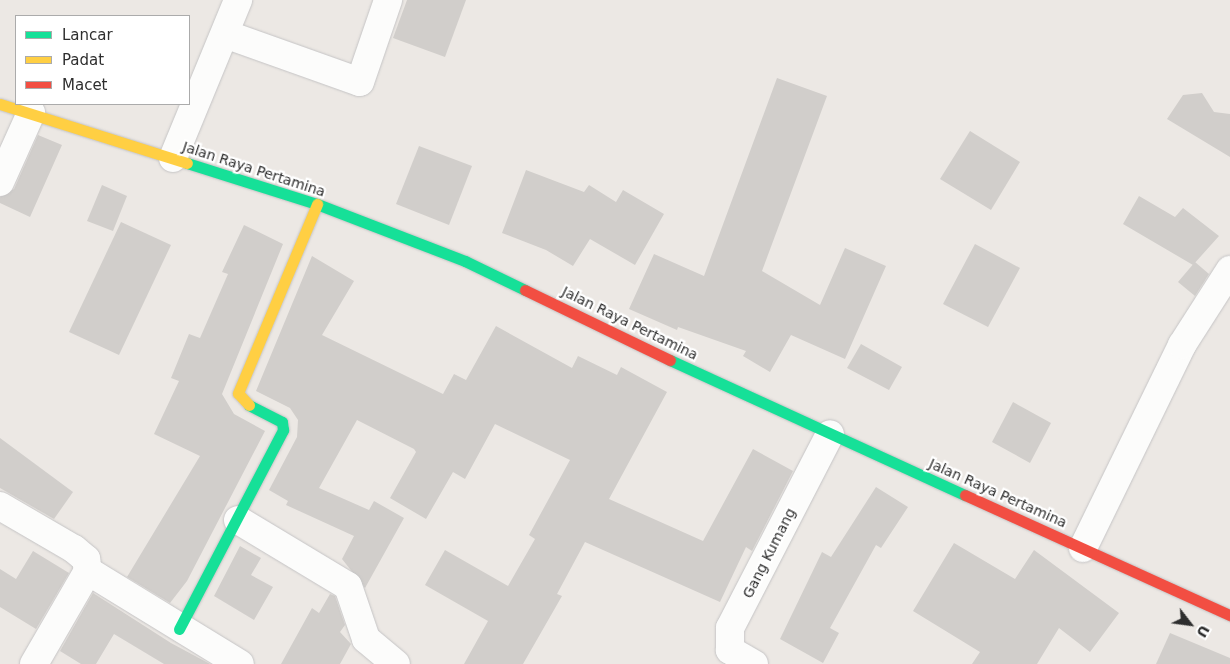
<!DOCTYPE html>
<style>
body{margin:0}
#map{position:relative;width:1230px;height:664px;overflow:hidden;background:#ece8e4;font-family:"DejaVu Sans",sans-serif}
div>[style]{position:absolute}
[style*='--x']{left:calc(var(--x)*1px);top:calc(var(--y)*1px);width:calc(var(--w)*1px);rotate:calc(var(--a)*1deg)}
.building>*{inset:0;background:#d1cecb}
.roads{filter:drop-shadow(0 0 1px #c5c4c5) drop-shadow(0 0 1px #c5c4c5)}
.street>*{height:28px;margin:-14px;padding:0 14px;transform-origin:14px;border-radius:14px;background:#fcfcfb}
.fast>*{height:11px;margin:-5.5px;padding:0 5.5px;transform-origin:5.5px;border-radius:5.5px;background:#16e098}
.slow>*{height:11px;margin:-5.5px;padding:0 5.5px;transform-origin:5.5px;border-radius:5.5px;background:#ffcf43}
.jam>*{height:11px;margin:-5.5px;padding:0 5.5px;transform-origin:5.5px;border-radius:5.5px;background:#f24e42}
span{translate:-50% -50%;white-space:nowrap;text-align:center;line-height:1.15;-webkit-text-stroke:4.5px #fff;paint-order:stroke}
.street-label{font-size:14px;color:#2e2e2e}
.legend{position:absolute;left:15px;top:15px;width:175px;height:90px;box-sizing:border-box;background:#fff;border:1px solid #ababab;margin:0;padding:6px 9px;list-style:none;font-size:15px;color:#2e2e2e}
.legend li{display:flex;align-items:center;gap:10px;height:25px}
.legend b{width:25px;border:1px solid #ababab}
.north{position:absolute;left:1165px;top:599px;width:50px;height:50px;-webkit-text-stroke:4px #fff;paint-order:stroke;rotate:120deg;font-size:14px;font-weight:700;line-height:20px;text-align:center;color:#2e2e2e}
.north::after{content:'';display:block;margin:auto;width:18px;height:22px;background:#2e2e2e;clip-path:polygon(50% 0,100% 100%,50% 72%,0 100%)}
</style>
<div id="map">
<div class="building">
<i style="clip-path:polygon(407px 0,466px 0,445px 57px,393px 38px)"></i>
<i style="clip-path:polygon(777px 78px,827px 96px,762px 271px,820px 305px,845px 248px,886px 266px,845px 359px,791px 335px,770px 372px,743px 356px,746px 351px,678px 327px,677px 330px,629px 309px,654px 254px,704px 276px)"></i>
<i style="clip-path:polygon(1202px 93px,1214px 112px,1230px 114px,1230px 157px,1167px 119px,1183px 95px)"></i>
<i style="clip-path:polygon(970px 131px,1020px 162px,991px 210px,940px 179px)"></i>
<i style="clip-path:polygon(38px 135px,62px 145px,30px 217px,0 203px,0 197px,14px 189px)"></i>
<i style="clip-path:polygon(419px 146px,472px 166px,449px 225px,396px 204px)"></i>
<i style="clip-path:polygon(526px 170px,584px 192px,589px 185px,616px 202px,623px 190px,664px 214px,635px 265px,590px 239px,573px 266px,546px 250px,502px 233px)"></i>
<i style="clip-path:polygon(102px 185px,127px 196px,113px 231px,87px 221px)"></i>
<i style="clip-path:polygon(1139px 196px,1175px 217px,1183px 208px,1219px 236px,1193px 265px,1123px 224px)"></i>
<i style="clip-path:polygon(121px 222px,171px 245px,119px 355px,69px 332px)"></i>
<i style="clip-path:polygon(244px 225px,283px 244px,222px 394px,234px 414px,265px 431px,187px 581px,170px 603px,127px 577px,200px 456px,154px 434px,179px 381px,171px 378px,189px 334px,200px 338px,228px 274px,222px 272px)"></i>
<i style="clip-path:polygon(975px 244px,1020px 268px,988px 327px,943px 304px)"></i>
<i style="clip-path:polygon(312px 256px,354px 281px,322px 335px,443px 394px,454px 374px,466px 380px,496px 326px,572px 368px,578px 356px,617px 375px,621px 367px,667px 392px,609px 499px,703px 541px,753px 449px,793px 471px,752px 551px,746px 547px,720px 602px,585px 542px,557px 594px,562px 596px,523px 664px,464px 664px,488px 621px,425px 585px,445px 550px,508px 586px,535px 539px,529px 535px,570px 460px,495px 424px,465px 479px,453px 472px,426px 519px,390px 498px,416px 452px,414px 449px,357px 420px,319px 488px,369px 510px,374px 501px,404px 518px,365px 588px,342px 559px,354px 536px,286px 505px,288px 501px,269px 490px,297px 437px,298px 420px,290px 408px,256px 391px)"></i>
<i style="clip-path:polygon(1195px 262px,1209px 274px,1195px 296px,1178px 282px)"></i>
<i style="clip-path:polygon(861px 344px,902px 367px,889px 390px,847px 368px)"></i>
<i style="clip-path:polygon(1013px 402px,1051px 423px,1030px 463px,992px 442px)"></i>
<i style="clip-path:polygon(0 438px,73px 492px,54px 519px,0 488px)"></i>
<i style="clip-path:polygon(876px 487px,908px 507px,881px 548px,876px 545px,830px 628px,839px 633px,823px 663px,780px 639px,822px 552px,831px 557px)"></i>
<i style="clip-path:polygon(954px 543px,1015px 579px,1034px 550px,1119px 613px,1090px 652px,1059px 628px,1037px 664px,972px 664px,980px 652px,913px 611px)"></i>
<i style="clip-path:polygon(240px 546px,261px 558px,251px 575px,273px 587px,254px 620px,214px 596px)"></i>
<i style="clip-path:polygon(33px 551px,69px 573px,36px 629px,0 607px,0 569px,16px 579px)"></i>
<i style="clip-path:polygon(93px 593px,171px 643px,210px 664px,164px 664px,114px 634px,96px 664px,81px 664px,60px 651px)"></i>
<i style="clip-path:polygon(330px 594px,335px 596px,345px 625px,340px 632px,351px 644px,340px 664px,281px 664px,312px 608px,319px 613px)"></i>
<i style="clip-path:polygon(1170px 633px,1230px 658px,1230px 664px,1156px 664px)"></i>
</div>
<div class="roads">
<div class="street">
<i style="--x:225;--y:34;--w:143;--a:19.6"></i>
<i style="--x:360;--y:82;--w:87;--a:-71.1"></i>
<i style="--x:173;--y:158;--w:171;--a:-67.6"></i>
<i style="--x:0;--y:182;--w:76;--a:-65.8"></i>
<i style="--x:0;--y:506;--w:86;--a:30.2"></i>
<i style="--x:74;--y:549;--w:16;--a:40"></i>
<i style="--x:86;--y:559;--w:12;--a:81"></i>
<i style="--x:238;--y:520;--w:128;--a:31"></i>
<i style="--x:348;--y:586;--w:56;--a:71.2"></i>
<i style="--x:366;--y:639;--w:39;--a:40"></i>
<i style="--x:1083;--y:548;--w:226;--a:-64"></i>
<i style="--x:1182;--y:345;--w:89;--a:-57.4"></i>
<i style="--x:34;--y:664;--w:108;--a:-59.9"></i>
<i style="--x:88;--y:571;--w:178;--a:31.5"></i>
<i style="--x:754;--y:664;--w:28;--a:-150"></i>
<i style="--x:730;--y:650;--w:22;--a:-90"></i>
<i style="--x:730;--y:628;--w:218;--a:-62.7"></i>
</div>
<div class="fast">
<i style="--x:187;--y:163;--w:136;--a:17.5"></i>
<i style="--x:317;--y:204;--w:159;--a:21.1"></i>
<i style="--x:465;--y:261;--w:67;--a:25.8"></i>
<i style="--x:670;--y:360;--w:324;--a:24.6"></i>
<i style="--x:179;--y:629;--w:225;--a:-62.4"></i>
<i style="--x:283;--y:430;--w:8;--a:-97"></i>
<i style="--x:282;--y:422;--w:37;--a:-153"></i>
</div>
<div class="slow">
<i style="--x:0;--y:104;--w:196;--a:17.5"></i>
<i style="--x:249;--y:405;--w:16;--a:-133"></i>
<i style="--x:238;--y:393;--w:205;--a:-67.3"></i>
</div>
<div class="jam">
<i style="--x:525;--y:290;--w:161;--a:25.8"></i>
<i style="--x:965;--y:495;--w:291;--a:24.4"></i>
</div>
</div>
<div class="street-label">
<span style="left:254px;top:169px;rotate:18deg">Jalan Raya Pertamina</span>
<span style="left:630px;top:323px;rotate:26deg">Jalan Raya Pertamina</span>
<span style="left:998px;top:493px;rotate:24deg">Jalan Raya Pertamina</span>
<span style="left:769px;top:553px;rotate:-63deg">Gang Kumang</span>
</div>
<ul class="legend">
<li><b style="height:6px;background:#16e098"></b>Lancar</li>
<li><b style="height:6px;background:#ffcf43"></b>Padat</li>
<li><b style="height:6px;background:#f24e42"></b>Macet</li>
</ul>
<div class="north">U</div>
</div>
